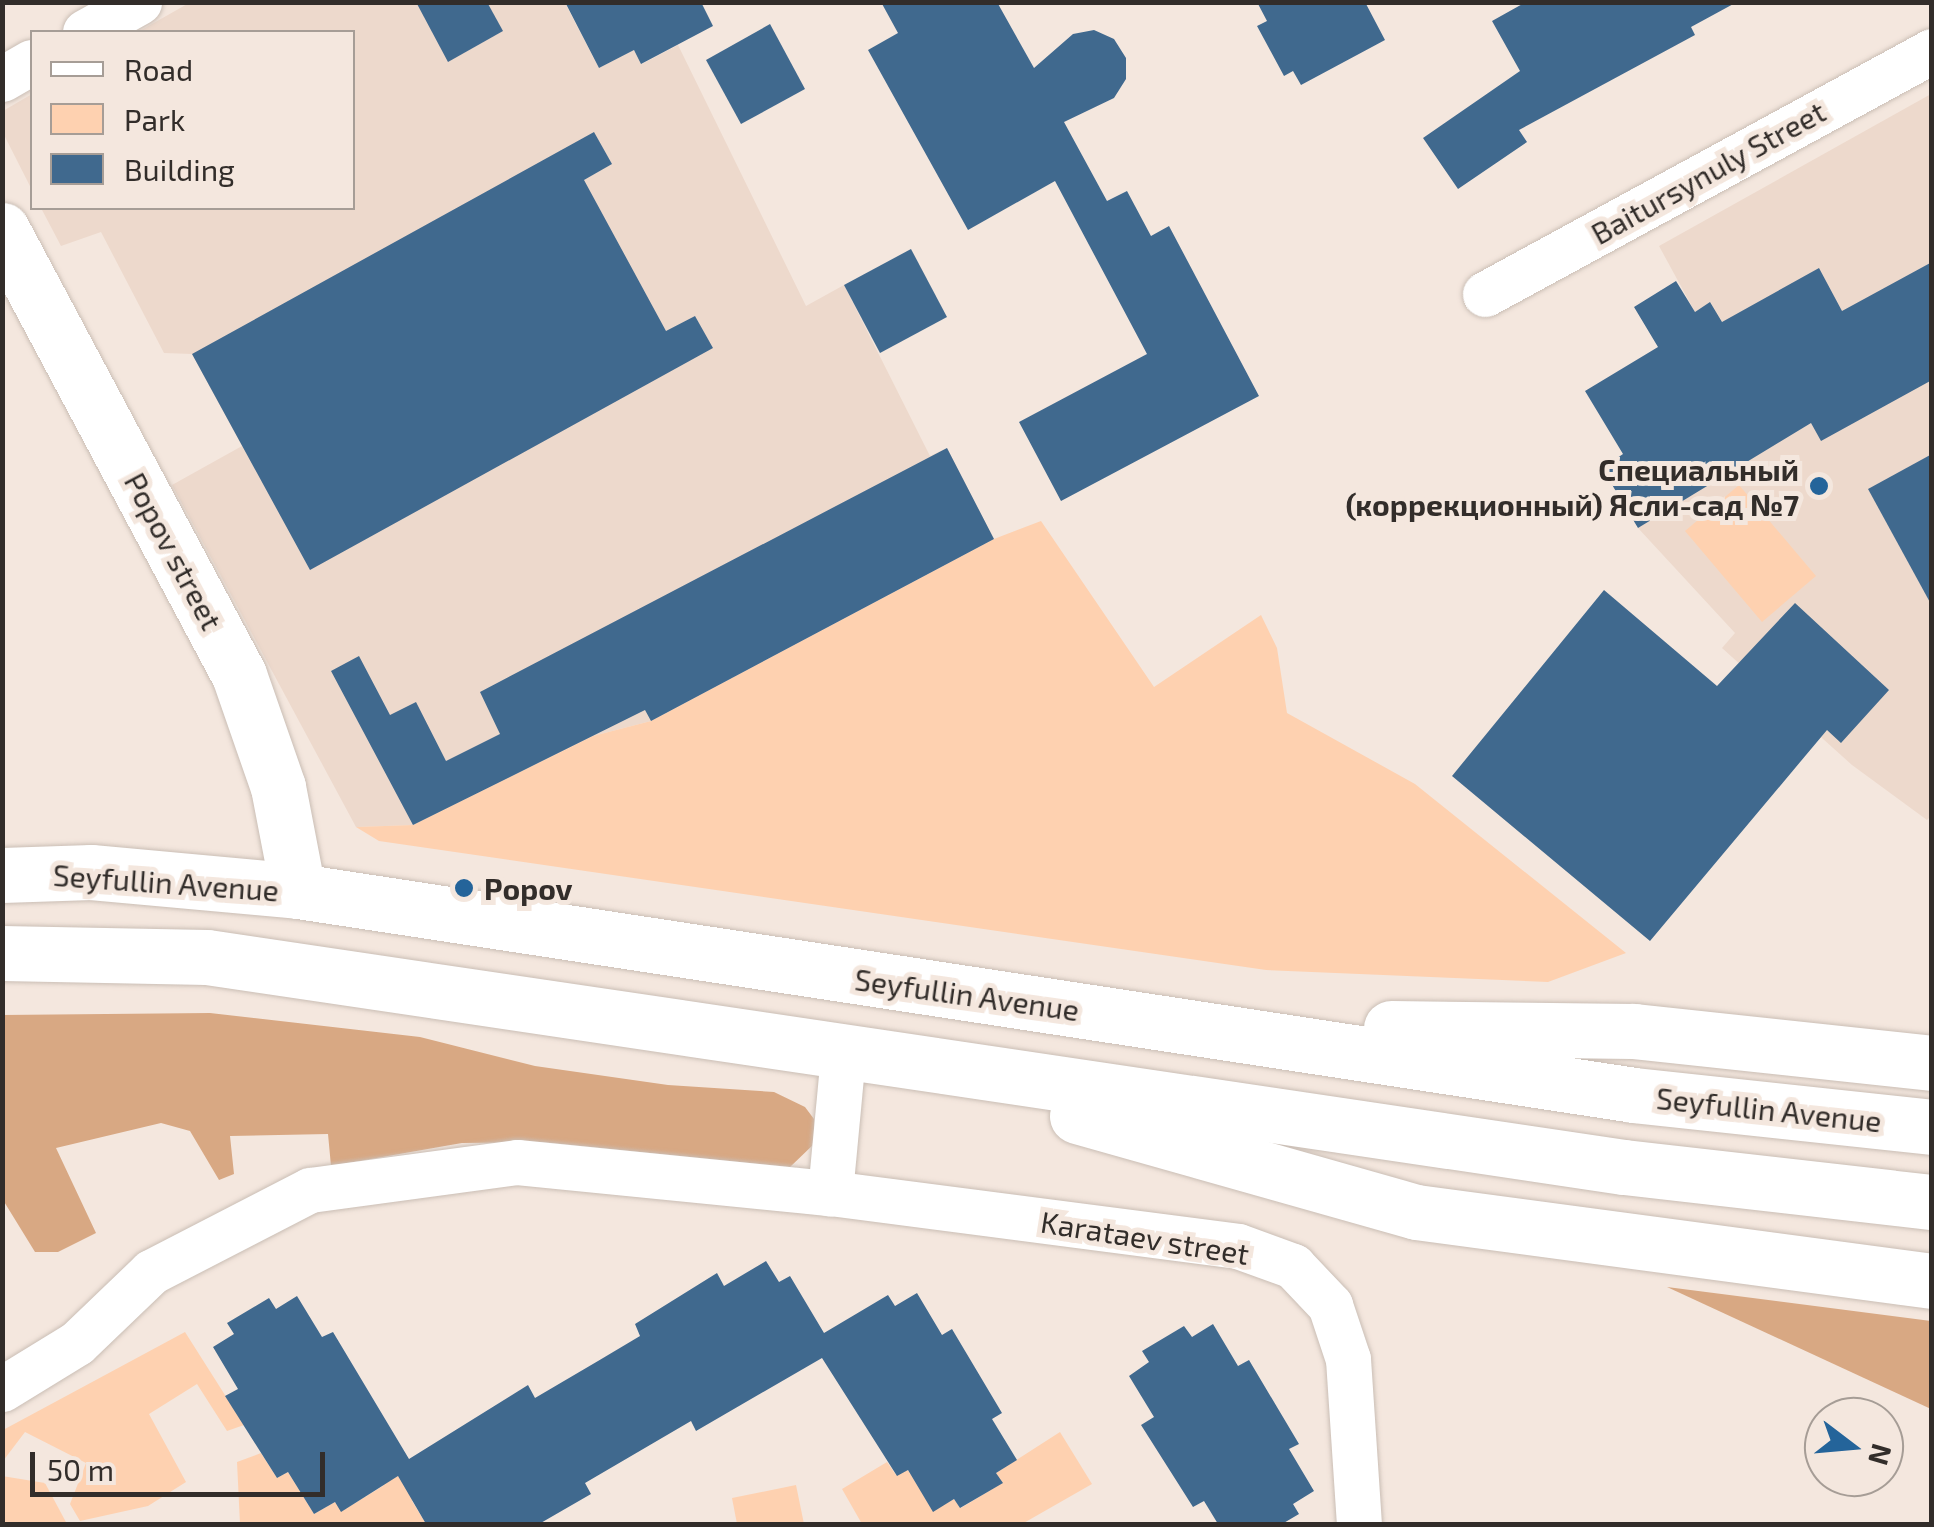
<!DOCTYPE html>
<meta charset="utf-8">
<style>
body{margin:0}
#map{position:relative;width:1934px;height:1527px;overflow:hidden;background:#f4e7de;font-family:"Exo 2",sans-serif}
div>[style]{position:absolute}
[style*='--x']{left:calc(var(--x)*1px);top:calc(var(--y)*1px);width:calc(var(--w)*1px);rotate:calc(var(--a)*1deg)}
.built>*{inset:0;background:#edd9cc}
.green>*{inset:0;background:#fed1b0}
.forest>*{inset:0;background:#d8a883}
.building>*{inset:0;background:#40698e}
.roads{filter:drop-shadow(0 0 2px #cabeb5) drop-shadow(0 0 2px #cabeb5)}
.minor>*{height:45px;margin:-22.5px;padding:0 22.5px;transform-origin:22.5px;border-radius:22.5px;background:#fff}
.tertiary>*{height:55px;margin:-27.5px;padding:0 27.5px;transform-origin:27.5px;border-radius:27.5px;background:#fff}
.secondary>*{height:55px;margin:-27.5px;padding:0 27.5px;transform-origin:27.5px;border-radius:27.5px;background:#fff}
.dots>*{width:28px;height:28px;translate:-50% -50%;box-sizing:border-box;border:5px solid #f4e7de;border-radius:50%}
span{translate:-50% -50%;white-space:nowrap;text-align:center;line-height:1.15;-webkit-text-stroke:10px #f4e7de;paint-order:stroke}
.street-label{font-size:30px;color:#322d2a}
.poi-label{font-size:30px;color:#322d2a;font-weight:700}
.right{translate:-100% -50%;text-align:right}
.left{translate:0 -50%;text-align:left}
.frame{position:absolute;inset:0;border:5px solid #322d2a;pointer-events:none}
.legend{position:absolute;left:30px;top:30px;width:325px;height:180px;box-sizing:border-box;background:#f4e7de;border:2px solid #a69d96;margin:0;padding:12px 18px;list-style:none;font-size:30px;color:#322d2a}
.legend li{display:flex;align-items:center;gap:20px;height:50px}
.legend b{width:50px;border:2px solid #a69d96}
.north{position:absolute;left:1804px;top:1397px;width:100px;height:100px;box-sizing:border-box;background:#f4e7de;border:2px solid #a69d96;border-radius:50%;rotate:106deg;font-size:28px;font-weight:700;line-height:40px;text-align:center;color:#322d2a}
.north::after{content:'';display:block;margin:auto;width:35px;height:45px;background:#24649a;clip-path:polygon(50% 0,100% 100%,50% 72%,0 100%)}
.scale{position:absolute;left:30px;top:1452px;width:295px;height:45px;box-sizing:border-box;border:5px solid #322d2a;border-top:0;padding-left:12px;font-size:30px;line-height:35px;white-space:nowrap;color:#322d2a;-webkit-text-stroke:8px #f4e7de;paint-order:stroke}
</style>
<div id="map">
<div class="built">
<i style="clip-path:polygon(189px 3px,565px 3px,599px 68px,634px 50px,642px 64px,678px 45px,806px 306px,844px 285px,930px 456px,947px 448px,994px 539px,651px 721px,593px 736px,413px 825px,356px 827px,172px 485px,242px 446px,192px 354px,164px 353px,101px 232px,61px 246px,41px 208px,352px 208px,352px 32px,138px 32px)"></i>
<i style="clip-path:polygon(32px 94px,32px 190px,2px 131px,3px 111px)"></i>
<i style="clip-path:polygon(1931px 94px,1931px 816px,1927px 820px,1852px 765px,1722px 648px,1735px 633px,1638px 528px,1775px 444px,1710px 303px,1695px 312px,1659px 246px)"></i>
</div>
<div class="green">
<i style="clip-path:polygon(1739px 485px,1816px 576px,1762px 622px,1685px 531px)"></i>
<i style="clip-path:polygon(1041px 521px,1154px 687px,1261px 615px,1277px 648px,1287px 713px,1415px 784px,1626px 953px,1548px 982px,1266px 970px,379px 841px,356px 827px,413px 825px,593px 736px,651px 721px,994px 539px)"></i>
<i style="clip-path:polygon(185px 1332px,244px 1425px,227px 1431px,197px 1384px,149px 1414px,186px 1482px,148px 1506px,80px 1521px,70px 1504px,86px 1463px,25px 1432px,3px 1461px,3px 1430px)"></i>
<i style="clip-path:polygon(1060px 1432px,1092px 1484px,1022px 1524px,862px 1524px,842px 1489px,887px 1462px,896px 1475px,908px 1470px,933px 1511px,954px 1499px,961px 1508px,1002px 1483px,996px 1473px)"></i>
<i style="clip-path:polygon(261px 1453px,277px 1478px,288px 1472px,314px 1514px,335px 1502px,342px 1511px,383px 1486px,398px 1463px,422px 1494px,412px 1501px,426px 1524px,240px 1524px,237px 1462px)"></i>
<i style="clip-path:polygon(2px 1476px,45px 1483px,67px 1524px,3px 1524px)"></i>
<i style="clip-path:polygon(796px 1485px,804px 1524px,737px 1524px,732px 1498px)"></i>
</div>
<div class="forest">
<i style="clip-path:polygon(210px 1013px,420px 1037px,535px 1066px,668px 1085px,774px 1092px,805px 1107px,814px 1119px,815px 1143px,790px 1167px,542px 1142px,462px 1143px,331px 1166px,328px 1134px,230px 1136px,234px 1174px,219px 1180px,190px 1131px,161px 1123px,56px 1148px,96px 1233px,58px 1252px,35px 1252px,3px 1200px,2px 1015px)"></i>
<i style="clip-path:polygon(1667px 1287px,1931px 1321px,1931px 1409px)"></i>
</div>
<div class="building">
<i style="clip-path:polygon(416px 2px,487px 2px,503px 31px,448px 62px)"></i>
<i style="clip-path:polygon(565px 2px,701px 2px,713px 26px,641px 64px,634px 50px,599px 68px)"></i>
<i style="clip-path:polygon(881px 2px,997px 2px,1034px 68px,1073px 34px,1094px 30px,1114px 39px,1126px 58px,1126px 79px,1114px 98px,1064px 122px,1107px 201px,1127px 191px,1151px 236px,1169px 226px,1259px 396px,1061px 501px,1019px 422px,1147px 354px,1055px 181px,968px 230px,868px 50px,898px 33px)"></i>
<i style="clip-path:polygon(1257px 2px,1365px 2px,1385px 40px,1301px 85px,1293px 71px,1284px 76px,1257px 26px,1267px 21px)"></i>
<i style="clip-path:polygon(1526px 2px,1737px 2px,1691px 27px,1695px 35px,1519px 130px,1527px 142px,1458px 189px,1423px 138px,1520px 71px,1492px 21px)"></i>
<i style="clip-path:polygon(770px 24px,805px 89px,741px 124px,706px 60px)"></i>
<i style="clip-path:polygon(594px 132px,612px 164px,584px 180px,666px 331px,695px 316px,713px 348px,310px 570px,192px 354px)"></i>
<i style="clip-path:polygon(911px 249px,947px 317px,880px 353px,844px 285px)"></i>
<i style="clip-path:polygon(1932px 262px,1932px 380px,1821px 441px,1811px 423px,1638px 528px,1602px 468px,1623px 454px,1585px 391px,1658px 347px,1634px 307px,1676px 281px,1695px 312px,1710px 302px,1722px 322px,1819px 268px,1842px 311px)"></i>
<i style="clip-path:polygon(947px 448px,994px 539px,651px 721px,645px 710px,413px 825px,331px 671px,359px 656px,390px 715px,416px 702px,446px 761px,500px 734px,480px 692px)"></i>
<i style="clip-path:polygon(1932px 454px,1932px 606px,1868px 489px)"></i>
<i style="clip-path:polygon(1604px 590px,1717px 686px,1795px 603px,1889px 690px,1841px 743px,1827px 730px,1650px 941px,1452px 776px)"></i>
<i style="clip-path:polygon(766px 1261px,779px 1282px,790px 1276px,824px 1333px,888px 1295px,895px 1306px,917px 1293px,942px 1335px,952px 1329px,1002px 1413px,992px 1419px,1017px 1460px,996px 1473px,1003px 1483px,960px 1508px,954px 1499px,933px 1512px,908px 1470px,897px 1476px,822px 1358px,696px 1431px,691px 1421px,585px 1483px,591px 1494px,539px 1524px,426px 1524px,398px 1476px,341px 1512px,335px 1502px,314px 1514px,288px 1472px,277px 1478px,225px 1396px,238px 1389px,213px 1347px,234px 1334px,227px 1323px,269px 1298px,276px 1309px,297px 1296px,322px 1337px,333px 1332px,409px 1459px,528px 1385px,535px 1398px,598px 1361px,640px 1336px,635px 1324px,717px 1273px,724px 1286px)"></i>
<i style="clip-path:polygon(1213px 1324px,1238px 1366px,1249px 1360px,1299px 1444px,1289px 1449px,1314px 1491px,1293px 1504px,1299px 1514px,1282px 1524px,1218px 1524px,1204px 1501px,1193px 1507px,1141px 1425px,1154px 1417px,1129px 1376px,1149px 1362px,1142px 1351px,1184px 1326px,1192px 1337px)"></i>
</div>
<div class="roads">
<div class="minor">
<i style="--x:85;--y:32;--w:62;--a:-29.1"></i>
<i style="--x:2;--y:79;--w:34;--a:-30"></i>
<i style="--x:1485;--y:294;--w:509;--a:-28.53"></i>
<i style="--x:843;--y:1055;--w:139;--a:95.4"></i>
<i style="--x:830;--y:1193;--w:411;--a:7.4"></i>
<i style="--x:1238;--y:1246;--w:59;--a:20"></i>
<i style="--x:1293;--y:1266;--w:54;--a:46.5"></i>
<i style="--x:1330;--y:1305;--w:57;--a:71.6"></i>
<i style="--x:1348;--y:1359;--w:165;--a:86.2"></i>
<i style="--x:2;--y:1389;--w:88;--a:-31.5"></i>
<i style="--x:77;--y:1343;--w:103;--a:-43.8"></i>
<i style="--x:151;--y:1272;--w:179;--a:-27.3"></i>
<i style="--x:310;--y:1190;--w:209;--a:-7.7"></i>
<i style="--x:517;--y:1162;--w:315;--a:5.7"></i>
</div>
<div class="tertiary">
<i style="--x:2;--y:230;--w:504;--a:61.96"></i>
<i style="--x:239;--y:675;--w:119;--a:70.8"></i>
<i style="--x:278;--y:787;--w:106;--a:79.1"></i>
</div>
<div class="secondary">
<i style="--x:2;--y:875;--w:89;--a:-1.9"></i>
<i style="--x:91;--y:872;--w:208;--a:5.2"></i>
<i style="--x:298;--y:891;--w:1351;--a:8.68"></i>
<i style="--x:1634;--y:1095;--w:300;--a:6.1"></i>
<i style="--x:2;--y:953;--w:205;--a:1.1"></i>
<i style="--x:207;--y:957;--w:1432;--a:8.43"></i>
<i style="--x:1624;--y:1167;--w:310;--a:6.5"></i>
<i style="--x:1391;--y:1028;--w:243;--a:0.7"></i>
<i style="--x:1634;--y:1031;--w:300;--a:6.1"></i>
<i style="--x:1077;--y:1116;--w:352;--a:15.8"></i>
<i style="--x:1416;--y:1212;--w:521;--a:7.62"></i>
</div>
</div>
<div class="dots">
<i style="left:1819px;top:486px;background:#24649a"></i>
<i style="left:464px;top:888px;background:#24649a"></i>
</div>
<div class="street-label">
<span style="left:1708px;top:172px;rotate:-29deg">Baitursynuly Street</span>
<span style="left:174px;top:551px;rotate:62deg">Popov street</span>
<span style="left:166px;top:882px;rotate:4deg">Seyfullin Avenue</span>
<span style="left:967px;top:994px;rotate:8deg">Seyfullin Avenue</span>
<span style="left:1769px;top:1109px;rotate:6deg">Seyfullin Avenue</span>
<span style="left:1145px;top:1237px;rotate:9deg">Karataev street</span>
</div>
<div class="poi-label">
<span class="right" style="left:1799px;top:486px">Специальный<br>(коррекционный) Ясли-сад №7</span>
<span class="left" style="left:484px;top:888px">Popov</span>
</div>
<div class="frame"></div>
<ul class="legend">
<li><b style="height:12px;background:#fff"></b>Road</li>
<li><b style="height:28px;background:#fed1b0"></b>Park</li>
<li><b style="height:28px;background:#40698e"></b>Building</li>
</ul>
<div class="north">N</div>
<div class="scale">50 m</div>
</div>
